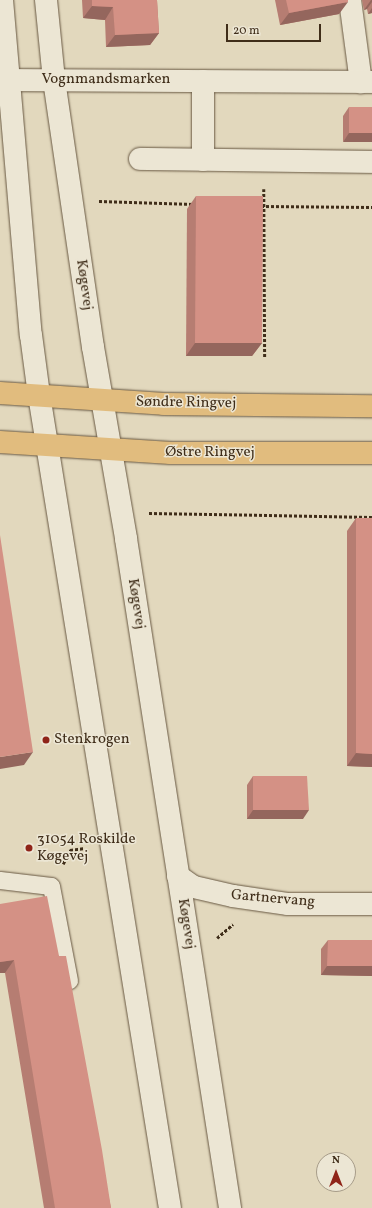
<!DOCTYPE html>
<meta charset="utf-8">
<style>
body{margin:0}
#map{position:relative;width:372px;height:1208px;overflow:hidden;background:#e2d8bd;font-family:Vollkorn,serif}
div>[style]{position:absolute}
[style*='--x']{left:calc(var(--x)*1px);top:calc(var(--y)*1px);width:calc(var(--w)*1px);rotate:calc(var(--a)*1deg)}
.path>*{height:2.5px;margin-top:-1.25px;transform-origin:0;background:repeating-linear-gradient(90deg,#3f2d19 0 3px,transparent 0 5px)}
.roads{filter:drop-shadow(0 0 1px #685842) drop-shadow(0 0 1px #685842)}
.lane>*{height:17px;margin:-8.5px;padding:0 8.5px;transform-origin:8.5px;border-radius:8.5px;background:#ece6d4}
.street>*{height:22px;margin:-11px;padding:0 11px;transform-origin:11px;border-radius:11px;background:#ece6d4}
.secondary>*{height:22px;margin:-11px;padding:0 11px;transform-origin:11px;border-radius:11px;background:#ece6d4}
.primary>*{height:22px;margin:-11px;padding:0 11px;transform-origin:11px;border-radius:11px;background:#e1bc7e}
.wall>*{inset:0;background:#b67d72}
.shaded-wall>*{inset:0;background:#94665d}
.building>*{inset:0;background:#d49185}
.dots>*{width:11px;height:11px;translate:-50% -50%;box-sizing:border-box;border:2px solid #ece6d4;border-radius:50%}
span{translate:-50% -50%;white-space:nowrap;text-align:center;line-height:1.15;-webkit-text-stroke:3px #ece6d4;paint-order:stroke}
.street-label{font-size:15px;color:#3f2d19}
.poi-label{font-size:15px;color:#3f2d19}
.left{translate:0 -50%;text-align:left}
.north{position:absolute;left:316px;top:1152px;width:40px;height:40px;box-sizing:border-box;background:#ece6d4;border:1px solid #a79c89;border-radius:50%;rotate:0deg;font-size:11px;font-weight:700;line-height:16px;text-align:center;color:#3f2d19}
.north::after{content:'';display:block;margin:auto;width:14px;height:18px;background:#8f2418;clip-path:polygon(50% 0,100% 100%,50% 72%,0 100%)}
.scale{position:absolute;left:226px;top:24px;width:95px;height:18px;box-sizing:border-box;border:2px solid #3f2d19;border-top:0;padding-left:5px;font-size:12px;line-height:14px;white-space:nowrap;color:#3f2d19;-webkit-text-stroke:3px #ece6d4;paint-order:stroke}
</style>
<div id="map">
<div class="path">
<i style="--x:264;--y:189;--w:169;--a:89.7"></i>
<i style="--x:99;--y:201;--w:95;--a:1.8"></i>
<i style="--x:261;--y:206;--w:111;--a:0.5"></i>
<i style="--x:149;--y:513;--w:223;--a:1"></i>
<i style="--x:63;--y:864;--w:16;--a:-63"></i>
<i style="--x:70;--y:850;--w:15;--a:-8"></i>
<i style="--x:217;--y:938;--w:21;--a:-41"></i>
</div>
<div class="roads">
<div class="lane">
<i style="--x:0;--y:880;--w:51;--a:6.7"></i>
<i style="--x:51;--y:886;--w:96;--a:79.2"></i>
</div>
<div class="street">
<i style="--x:350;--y:0;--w:83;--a:82.4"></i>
<i style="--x:9;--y:80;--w:363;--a:0.3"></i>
<i style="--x:203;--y:81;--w:79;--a:90"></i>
<i style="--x:140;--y:159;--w:232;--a:0.7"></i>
<i style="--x:178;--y:876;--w:19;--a:35"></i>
<i style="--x:194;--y:887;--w:40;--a:13"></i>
<i style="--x:233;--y:896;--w:56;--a:8.3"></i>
<i style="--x:288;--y:904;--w:84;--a:0"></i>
</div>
<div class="secondary">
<i style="--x:2;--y:0;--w:336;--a:85.1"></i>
<i style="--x:31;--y:335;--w:61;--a:82.4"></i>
<i style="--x:39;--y:395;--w:823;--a:80.85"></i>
<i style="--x:46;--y:0;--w:80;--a:84.3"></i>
<i style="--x:54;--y:80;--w:270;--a:81.7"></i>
<i style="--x:93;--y:347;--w:195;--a:80.2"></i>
<i style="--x:126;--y:539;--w:677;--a:81.16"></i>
</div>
<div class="primary">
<i style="--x:0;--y:393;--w:164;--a:3.8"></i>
<i style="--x:164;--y:404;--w:208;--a:0.6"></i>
<i style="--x:0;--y:442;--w:171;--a:3.7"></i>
<i style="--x:171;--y:453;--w:201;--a:0"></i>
</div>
</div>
<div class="wall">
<i style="clip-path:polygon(82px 0,157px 0,159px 33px,150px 45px,106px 47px,105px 20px,83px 18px)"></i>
<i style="clip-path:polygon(275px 0,348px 0,339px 14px,280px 25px)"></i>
<i style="clip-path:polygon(362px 0,372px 0,372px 13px,368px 14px,367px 9px,364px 10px)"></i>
<i style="clip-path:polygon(349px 107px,372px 107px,343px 142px,343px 116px)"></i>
<i style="clip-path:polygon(196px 196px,262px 343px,252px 356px,186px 356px,187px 209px)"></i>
<i style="clip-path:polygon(356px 518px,372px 518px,372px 767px,347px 766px,347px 531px)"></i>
<i style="clip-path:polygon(253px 776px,303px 819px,247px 819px,247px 785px)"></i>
<i style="clip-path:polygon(0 904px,59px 956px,111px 1208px,44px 1208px,5px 973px,0 973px)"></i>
<i style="clip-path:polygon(328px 940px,372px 940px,372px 976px,321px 975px,321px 949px)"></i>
</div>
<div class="shaded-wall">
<i style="clip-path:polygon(371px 0,372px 0,372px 2px,367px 9px,364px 10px)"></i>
<i style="clip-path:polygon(348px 2px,339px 14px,280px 25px,289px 13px)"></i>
<i style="clip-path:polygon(92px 6px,113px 7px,105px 20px,83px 18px)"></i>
<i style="clip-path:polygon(372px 8px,372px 13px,368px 14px)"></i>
<i style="clip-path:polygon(159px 33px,150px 45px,106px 47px,115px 35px)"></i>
<i style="clip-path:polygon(349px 133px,372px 133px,372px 142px,343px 142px)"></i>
<i style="clip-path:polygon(195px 343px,262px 343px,252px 356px,186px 356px)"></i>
<i style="clip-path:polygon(33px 752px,24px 765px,0 769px,0 757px)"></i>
<i style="clip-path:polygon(356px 753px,372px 754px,372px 767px,347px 766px)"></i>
<i style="clip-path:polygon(253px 810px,309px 810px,303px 819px,247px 819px)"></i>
<i style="clip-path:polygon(14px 960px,5px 973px,0 973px,0 962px)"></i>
<i style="clip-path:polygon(327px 966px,372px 966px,372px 976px,321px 975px)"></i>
</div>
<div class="building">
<i style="clip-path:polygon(92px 0,157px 0,159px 33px,115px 35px,113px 7px,92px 6px)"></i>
<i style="clip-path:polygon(286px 0,348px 0,348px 2px,289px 13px)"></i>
<i style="clip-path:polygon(349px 107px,372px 107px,372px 133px,349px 133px)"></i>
<i style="clip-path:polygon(196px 196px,263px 196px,262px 343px,195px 343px)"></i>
<i style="clip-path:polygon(356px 518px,372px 518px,372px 754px,356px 753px)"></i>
<i style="clip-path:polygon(0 535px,33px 752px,0 757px)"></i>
<i style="clip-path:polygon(253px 776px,307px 776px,309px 810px,253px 810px)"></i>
<i style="clip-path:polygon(47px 896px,59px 956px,66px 956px,102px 1150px,111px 1208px,55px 1208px,14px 960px,0 962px,0 904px)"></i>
<i style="clip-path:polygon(328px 940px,372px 940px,372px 966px,327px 966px)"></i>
</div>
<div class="dots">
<i style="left:46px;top:740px;background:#8f2418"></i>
<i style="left:29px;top:848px;background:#8f2418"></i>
</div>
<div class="street-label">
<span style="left:106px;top:80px">Vognmandsmarken</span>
<span style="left:84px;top:285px;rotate:82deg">Køgevej</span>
<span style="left:186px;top:403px;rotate:1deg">Søndre Ringvej</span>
<span style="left:210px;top:453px">Østre Ringvej</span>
<span style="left:136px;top:604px;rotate:81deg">Køgevej</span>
<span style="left:273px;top:899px;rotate:5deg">Gartnervang</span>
<span style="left:186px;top:924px;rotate:81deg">Køgevej</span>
</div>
<div class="poi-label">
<span class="left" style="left:54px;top:740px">Stenkrogen</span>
<span class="left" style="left:37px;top:848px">31054 Roskilde<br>Køgevej</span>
</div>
<div class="north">N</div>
<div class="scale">20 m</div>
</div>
